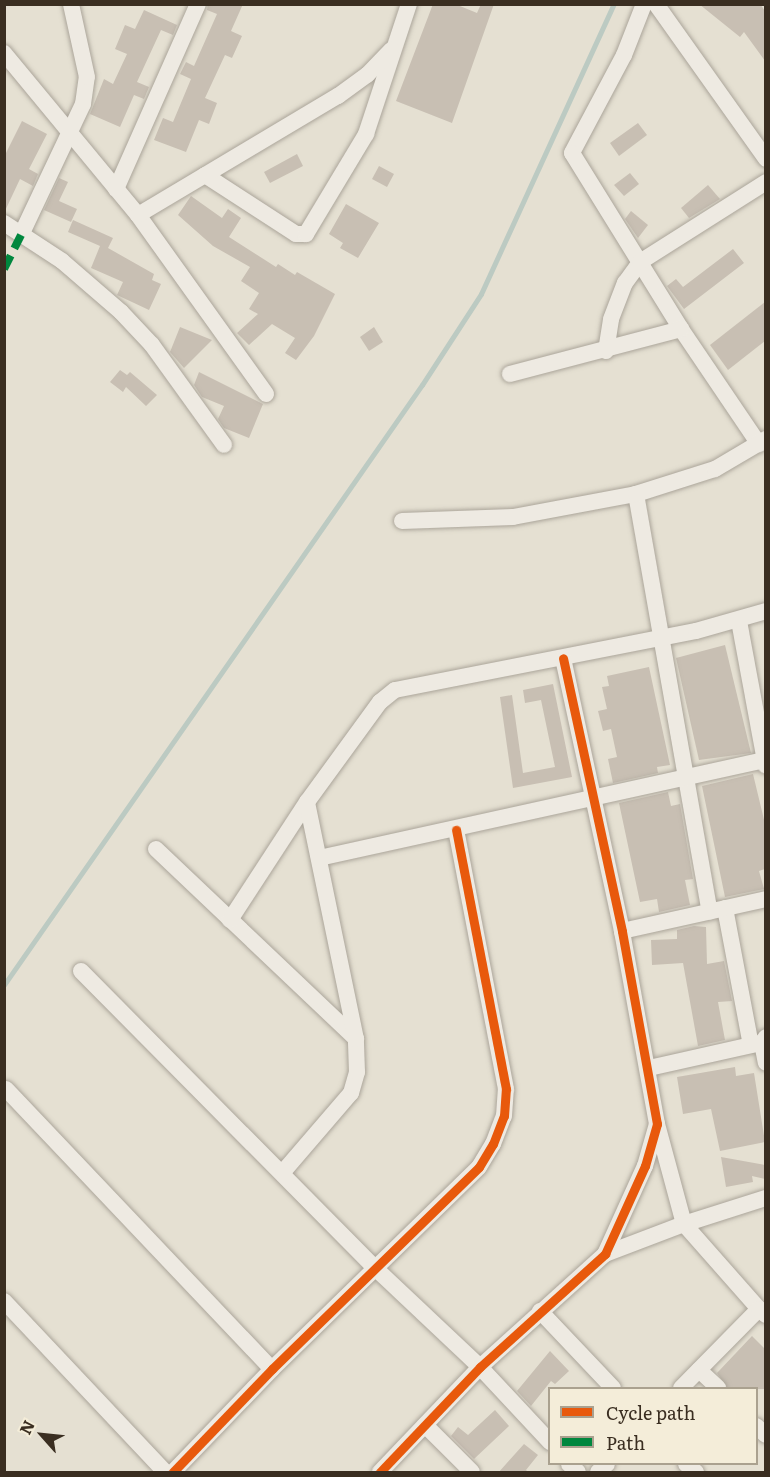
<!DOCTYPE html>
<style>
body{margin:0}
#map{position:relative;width:770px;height:1477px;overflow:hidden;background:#e5e0d2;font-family:Literata,serif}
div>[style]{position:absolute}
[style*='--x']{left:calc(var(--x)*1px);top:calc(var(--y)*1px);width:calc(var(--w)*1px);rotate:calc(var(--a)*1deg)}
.stream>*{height:4.5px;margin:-2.25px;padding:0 2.25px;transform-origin:2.25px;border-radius:2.25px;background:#bccac2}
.building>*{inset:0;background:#c8bfb3}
.roads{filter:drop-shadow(0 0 2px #aba59a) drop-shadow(0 0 2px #aba59a)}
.minor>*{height:16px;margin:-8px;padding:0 8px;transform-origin:8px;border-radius:8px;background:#eeeae2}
.quiet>*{height:8px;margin-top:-4px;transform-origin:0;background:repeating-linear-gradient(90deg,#00873e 0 15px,transparent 0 23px)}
.cycleway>*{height:9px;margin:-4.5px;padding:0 4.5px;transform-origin:4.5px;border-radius:4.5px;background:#e8590c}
span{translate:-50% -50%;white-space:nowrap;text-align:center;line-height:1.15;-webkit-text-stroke:5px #f4edd9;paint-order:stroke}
.frame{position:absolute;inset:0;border:6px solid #3a2e21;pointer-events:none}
.legend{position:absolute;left:548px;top:1387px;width:210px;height:78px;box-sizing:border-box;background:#f4edd9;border:2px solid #aaa18f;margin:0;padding:8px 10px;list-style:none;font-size:18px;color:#3a2e21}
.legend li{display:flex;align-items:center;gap:12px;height:30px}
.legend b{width:30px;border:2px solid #aaa18f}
.north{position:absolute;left:12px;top:1405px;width:60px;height:60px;-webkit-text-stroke:4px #f4edd9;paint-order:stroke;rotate:297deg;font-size:16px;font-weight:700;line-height:24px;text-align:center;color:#3a2e21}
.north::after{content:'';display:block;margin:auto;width:21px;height:27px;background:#3a2e21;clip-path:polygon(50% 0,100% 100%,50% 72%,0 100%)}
</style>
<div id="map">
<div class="stream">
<i style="--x:4;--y:985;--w:731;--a:-55.14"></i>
<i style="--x:422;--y:385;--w:108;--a:-57"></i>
<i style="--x:481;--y:294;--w:319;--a:-65.4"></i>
</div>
<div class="building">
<i style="clip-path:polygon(208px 4px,243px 4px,231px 31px,242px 36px,232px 58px,225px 55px,205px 98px,217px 103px,209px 124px,199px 120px,186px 152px,154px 140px,163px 118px,173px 122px,191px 79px,180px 74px,186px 62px,194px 66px,217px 14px,207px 10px)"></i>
<i style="clip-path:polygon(433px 4px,455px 4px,477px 13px,481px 4px,494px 4px,452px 123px,396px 101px)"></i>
<i style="clip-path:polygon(699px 4px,760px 4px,765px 11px,765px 61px,744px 32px,740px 37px)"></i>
<i style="clip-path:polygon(144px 10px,177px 25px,173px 35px,161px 30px,137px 82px,149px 87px,144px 99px,134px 95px,120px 127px,90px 114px,104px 79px,113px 84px,127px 54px,115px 49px,125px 25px,135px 29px)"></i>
<i style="clip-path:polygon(22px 121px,47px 134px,29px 169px,38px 174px,33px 186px,20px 179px,4px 213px,4px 157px)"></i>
<i style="clip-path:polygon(638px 123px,647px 135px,619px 156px,610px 143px)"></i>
<i style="clip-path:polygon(297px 154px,303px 166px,270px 183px,264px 172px)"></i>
<i style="clip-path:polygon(379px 166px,394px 174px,387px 187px,372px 179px)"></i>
<i style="clip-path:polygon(630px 173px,639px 184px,624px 196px,614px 185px)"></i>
<i style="clip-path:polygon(59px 178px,68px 182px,59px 201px,77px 209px,71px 222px,44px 210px)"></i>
<i style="clip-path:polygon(708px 185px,720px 199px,689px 218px,681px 208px)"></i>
<i style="clip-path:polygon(191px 196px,222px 218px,228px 209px,241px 218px,229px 237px,276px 267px,278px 264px,295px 275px,297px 272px,335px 294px,314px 336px,296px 360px,285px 353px,295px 338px,272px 324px,249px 345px,237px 333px,258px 314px,249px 309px,259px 293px,241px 281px,250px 267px,213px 246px,178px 215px)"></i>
<i style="clip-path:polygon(346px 204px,379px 223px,358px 258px,340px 248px,343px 243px,329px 234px)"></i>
<i style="clip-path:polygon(631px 211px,648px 225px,638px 238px,625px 219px)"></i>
<i style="clip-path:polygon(73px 220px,113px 238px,108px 248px,154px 274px,152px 280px,161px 284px,149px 310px,117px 295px,123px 282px,91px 268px,100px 246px,68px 232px)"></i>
<i style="clip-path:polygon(733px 249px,744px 263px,684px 309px,667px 286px,676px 279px,683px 287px)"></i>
<i style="clip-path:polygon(765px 302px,765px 341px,728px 370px,710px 345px)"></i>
<i style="clip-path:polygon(180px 327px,212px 340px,184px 368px,170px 352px)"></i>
<i style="clip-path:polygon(374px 327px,383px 342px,369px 351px,360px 337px)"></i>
<i style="clip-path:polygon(120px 370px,127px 375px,130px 372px,157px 395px,146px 406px,126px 387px,123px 392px,110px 382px)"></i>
<i style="clip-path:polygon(199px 372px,263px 404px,249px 438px,224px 428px,218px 419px,224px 406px,202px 397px,194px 385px)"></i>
<i style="clip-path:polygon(725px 645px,751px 753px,699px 760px,676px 658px)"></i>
<i style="clip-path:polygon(649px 667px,670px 765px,657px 767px,658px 773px,613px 783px,608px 759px,617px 757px,611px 729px,603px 731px,598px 711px,607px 709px,602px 687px,609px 686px,607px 676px)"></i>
<i style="clip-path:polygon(553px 684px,572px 777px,513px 788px,500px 697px,512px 695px,523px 773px,555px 767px,541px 700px,525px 703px,523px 690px)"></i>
<i style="clip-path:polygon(753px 774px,765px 824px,765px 869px,759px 871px,764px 889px,725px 897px,702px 786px)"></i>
<i style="clip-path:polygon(668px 792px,671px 806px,680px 804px,693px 879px,685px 880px,690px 905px,659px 912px,657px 899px,640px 902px,619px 803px)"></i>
<i style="clip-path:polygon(694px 926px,706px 927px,707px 964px,724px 961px,732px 1001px,718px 1002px,725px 1040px,698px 1046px,683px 963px,652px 965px,651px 940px,677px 939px,677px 930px)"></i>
<i style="clip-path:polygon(735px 1067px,736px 1076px,754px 1073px,765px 1142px,720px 1151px,711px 1109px,683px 1114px,677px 1077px)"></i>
<i style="clip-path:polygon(721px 1157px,765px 1165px,765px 1179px,752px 1176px,753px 1182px,726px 1187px)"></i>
<i style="clip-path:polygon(752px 1336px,765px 1349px,765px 1389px,728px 1389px,717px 1373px)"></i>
<i style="clip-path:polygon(550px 1351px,569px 1371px,555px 1384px,551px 1381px,531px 1406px,517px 1391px)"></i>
<i style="clip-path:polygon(495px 1410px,509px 1426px,474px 1459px,451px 1436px,458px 1427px,468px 1435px)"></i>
<i style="clip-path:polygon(524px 1444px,538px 1455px,526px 1470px,529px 1473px,498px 1473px)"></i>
</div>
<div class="roads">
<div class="minor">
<i style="--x:644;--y:4;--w:55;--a:111.4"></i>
<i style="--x:624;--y:55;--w:111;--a:118"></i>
<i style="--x:572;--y:153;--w:207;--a:58.2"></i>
<i style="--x:681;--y:329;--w:139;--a:55.9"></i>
<i style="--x:656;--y:4;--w:190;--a:54.6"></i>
<i style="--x:4;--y:53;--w:210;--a:50.4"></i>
<i style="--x:138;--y:215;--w:220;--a:54.4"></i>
<i style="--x:205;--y:175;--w:108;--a:33"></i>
<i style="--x:296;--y:234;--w:10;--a:0"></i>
<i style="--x:306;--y:234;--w:117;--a:-59"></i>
<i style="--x:366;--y:134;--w:137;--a:-71.7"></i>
<i style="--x:116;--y:189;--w:202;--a:-66.1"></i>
<i style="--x:138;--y:215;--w:233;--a:-30.8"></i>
<i style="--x:338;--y:96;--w:36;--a:-36"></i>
<i style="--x:367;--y:75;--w:35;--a:-46"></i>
<i style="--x:4;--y:223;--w:69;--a:33.2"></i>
<i style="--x:62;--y:261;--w:78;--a:40.8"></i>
<i style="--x:121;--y:312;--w:45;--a:46.8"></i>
<i style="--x:152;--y:345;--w:123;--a:54.2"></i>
<i style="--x:22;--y:233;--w:143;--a:-64.7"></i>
<i style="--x:83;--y:104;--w:27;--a:-82"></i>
<i style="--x:87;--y:77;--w:75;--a:-102.4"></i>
<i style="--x:606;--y:351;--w:32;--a:-81"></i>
<i style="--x:611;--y:319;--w:39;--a:-69"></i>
<i style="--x:625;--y:283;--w:26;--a:-54"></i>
<i style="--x:640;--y:262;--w:149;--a:-32.4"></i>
<i style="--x:510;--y:374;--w:177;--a:-14.7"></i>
<i style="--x:636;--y:494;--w:424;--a:80"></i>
<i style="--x:402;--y:521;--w:111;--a:-2.1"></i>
<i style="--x:513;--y:517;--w:125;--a:-10.6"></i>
<i style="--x:636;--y:494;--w:83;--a:-17.6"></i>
<i style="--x:715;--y:469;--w:59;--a:-30.5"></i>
<i style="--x:739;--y:621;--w:147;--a:79.5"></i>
<i style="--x:156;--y:849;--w:276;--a:43.5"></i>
<i style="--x:319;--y:858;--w:458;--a:-12.4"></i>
<i style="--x:725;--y:908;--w:139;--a:79.3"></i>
<i style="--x:230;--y:920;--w:141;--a:-56.9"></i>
<i style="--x:307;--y:802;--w:124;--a:-53.9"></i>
<i style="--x:380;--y:702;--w:19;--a:-39"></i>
<i style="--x:395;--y:690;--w:307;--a:-11.1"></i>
<i style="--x:696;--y:631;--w:73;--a:-15.9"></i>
<i style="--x:622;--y:931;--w:148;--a:-12.5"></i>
<i style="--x:81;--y:971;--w:416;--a:45.3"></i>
<i style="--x:374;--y:1267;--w:146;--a:43.3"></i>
<i style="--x:480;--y:1367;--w:103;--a:47"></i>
<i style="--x:766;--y:1037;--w:7;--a:124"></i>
<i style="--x:762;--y:1043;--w:20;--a:79"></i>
<i style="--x:649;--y:1068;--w:115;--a:-12.6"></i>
<i style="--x:6;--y:1089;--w:386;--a:46.5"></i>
<i style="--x:657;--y:1124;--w:104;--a:74.9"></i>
<i style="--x:684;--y:1224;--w:86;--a:-17.6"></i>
<i style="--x:283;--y:1172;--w:104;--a:-49.3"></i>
<i style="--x:351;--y:1093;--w:22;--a:-74"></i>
<i style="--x:357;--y:1072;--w:33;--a:-92"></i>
<i style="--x:356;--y:1039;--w:242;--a:-101.7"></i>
<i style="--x:605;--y:1254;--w:85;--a:-20.8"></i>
<i style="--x:684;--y:1224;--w:113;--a:48.6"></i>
<i style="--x:4;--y:1301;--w:235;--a:46.7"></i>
<i style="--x:540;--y:1311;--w:106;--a:46.5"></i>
<i style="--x:699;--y:1370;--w:26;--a:43"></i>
<i style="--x:681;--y:1388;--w:111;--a:-45.4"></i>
<i style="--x:759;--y:1309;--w:9;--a:41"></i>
<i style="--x:425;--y:1425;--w:66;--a:45"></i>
<i style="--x:756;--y:1426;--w:13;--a:42"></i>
<i style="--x:569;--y:1464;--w:12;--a:42"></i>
<i style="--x:686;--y:1464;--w:13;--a:39"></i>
<i style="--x:173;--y:1472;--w:143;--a:-46.1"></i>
<i style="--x:272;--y:1369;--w:289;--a:-44.3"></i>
<i style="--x:479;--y:1167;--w:27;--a:-59"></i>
<i style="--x:493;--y:1144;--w:30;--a:-69"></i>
<i style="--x:504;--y:1116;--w:27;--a:-86"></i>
<i style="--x:506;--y:1089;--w:264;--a:-100.9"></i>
<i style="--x:380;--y:1472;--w:145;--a:-46.4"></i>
<i style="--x:480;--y:1367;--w:169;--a:-42.1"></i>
<i style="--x:605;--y:1254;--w:97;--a:-65.6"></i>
<i style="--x:645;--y:1166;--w:44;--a:-74.1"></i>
<i style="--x:657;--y:1124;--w:196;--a:-100.3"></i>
<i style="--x:622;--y:931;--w:279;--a:-102.2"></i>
<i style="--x:598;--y:1472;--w:12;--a:-42"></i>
</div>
</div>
<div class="quiet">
<i style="--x:4;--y:269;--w:40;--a:-63.4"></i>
</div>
<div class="cycleway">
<i style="--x:173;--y:1472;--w:143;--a:-46.1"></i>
<i style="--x:272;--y:1369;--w:289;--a:-44.3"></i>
<i style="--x:479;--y:1167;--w:27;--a:-59"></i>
<i style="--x:493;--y:1144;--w:30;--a:-69"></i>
<i style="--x:504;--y:1116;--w:27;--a:-86"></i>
<i style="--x:506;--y:1089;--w:264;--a:-100.9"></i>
<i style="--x:380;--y:1472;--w:145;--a:-46.4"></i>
<i style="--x:480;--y:1367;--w:169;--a:-42.1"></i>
<i style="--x:605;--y:1254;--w:97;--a:-65.6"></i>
<i style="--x:645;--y:1166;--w:44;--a:-74.1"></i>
<i style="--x:657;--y:1124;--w:196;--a:-100.3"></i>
<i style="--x:622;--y:931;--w:279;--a:-102.2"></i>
</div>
<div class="frame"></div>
<ul class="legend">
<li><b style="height:8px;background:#e8590c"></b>Cycle path</li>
<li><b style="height:8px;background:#00873e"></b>Path</li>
</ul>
<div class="north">N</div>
</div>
